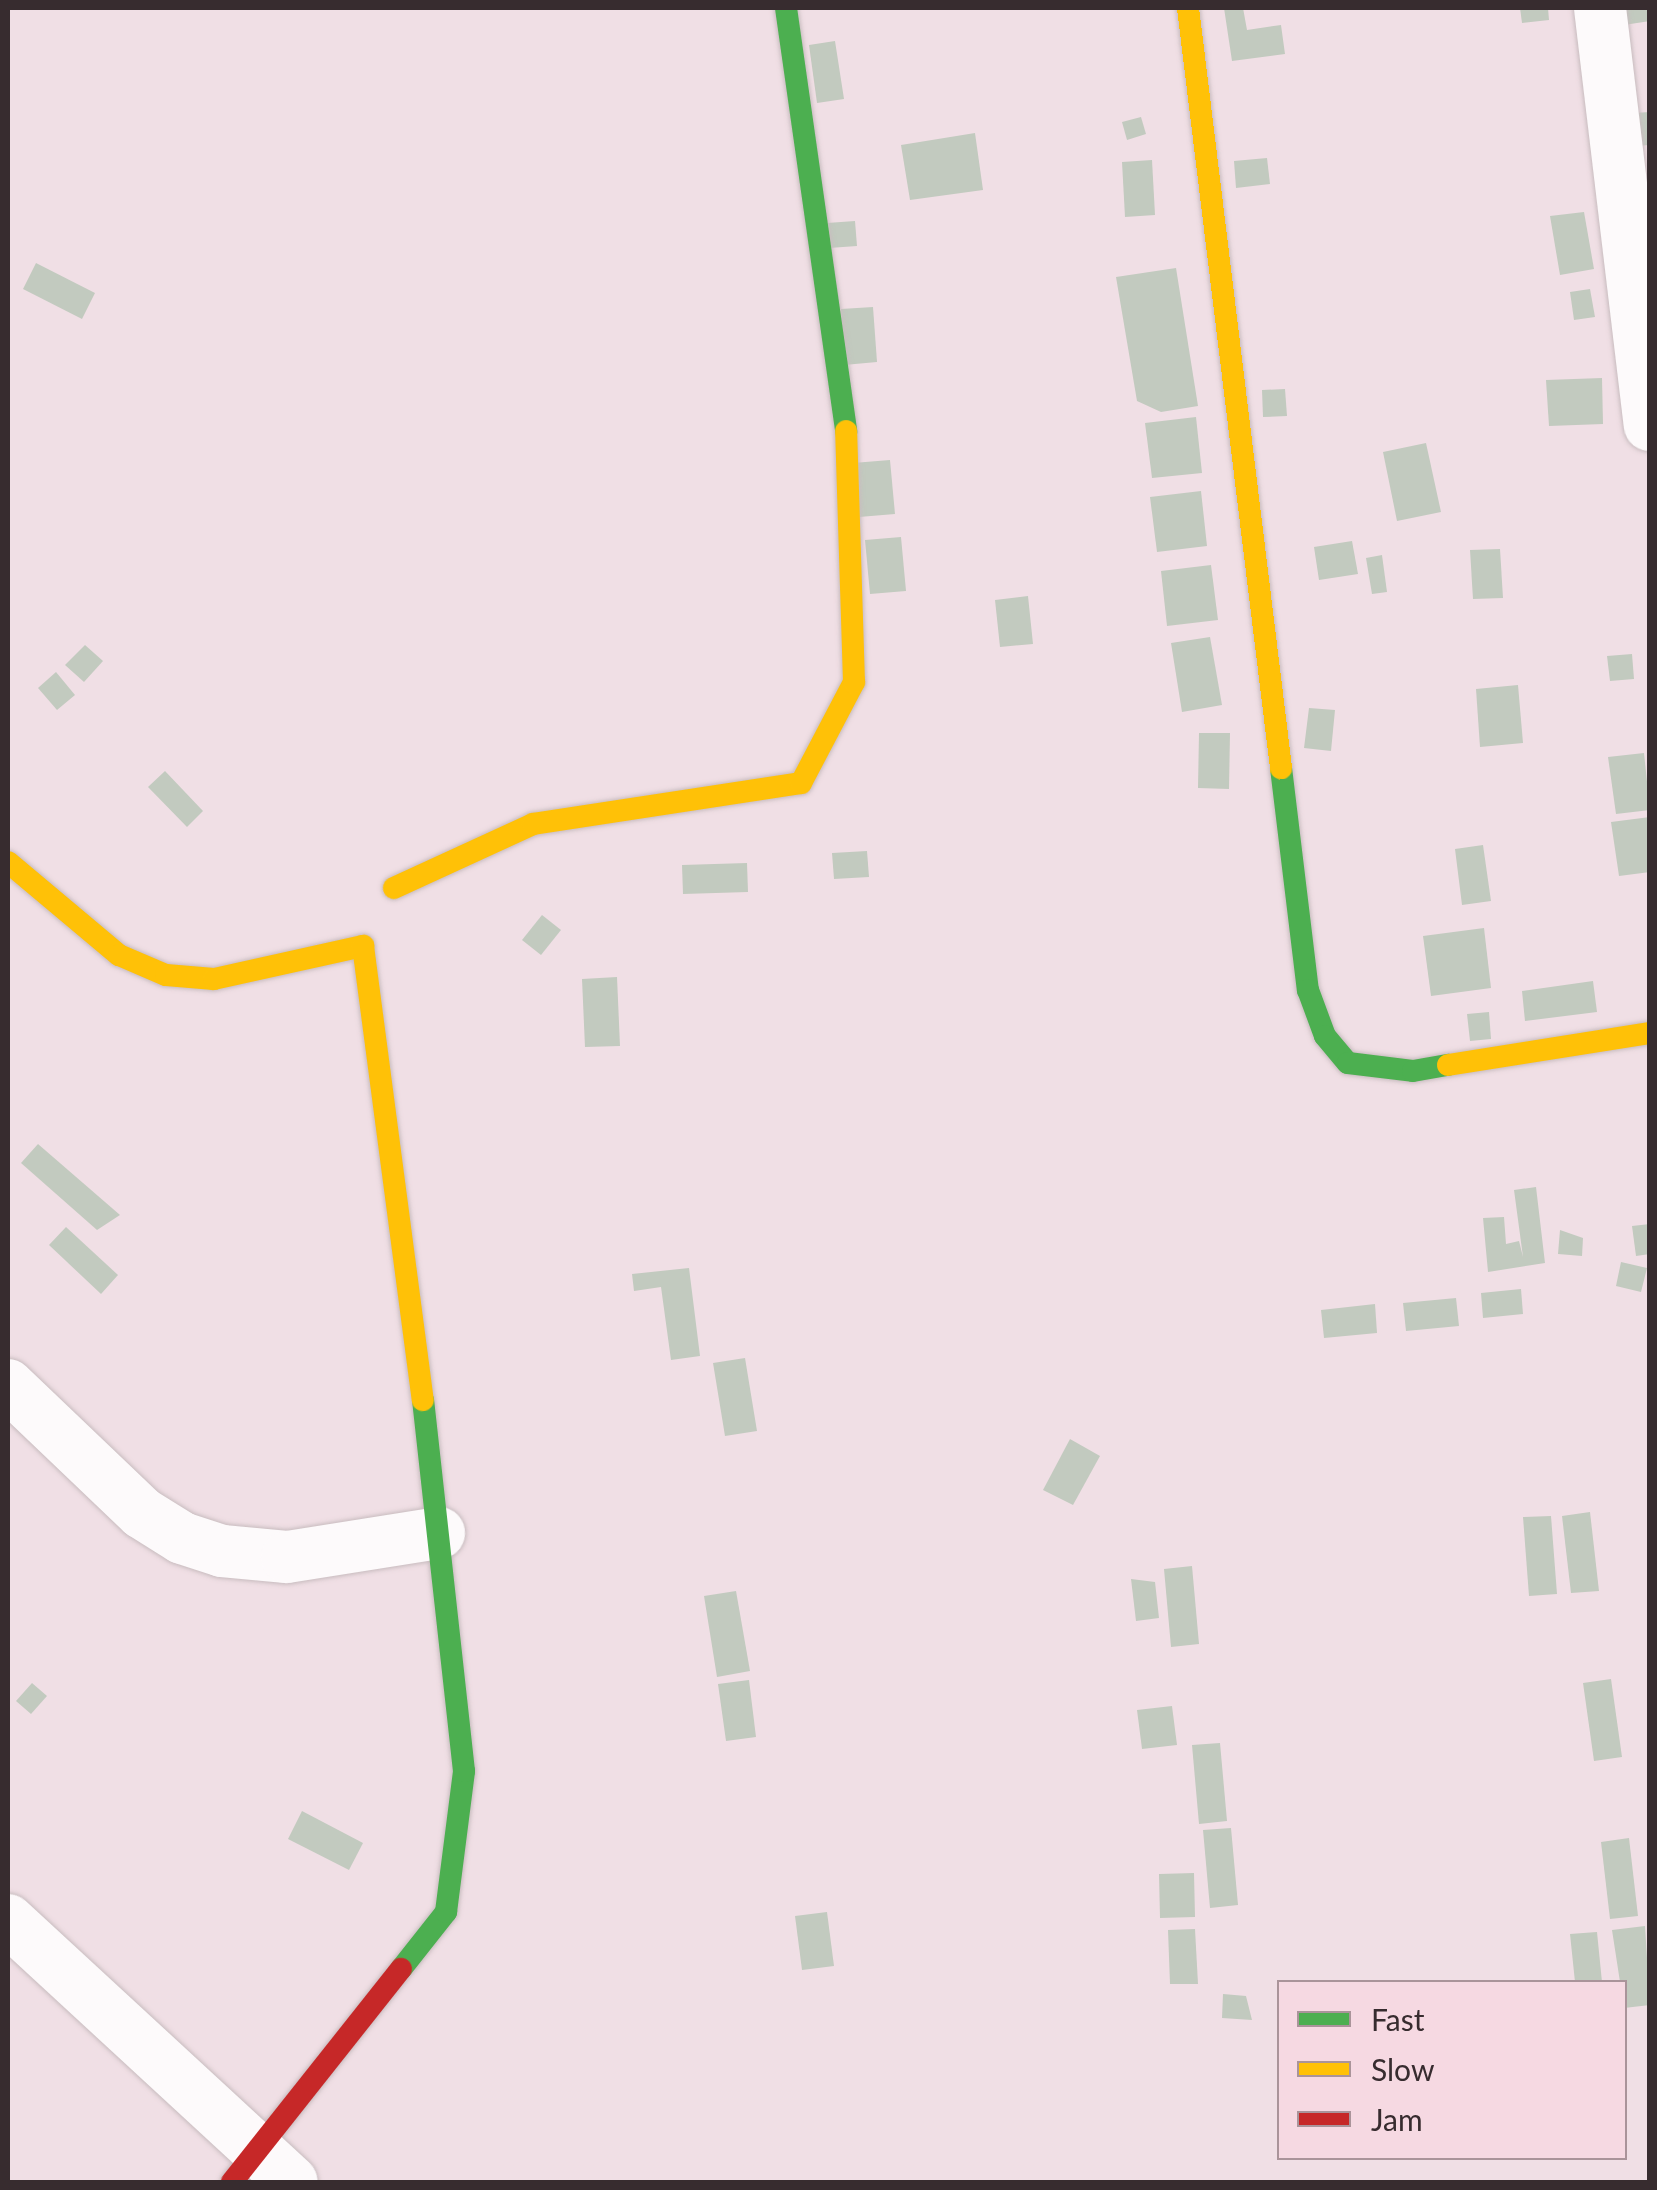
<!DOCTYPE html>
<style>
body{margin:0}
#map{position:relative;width:1657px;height:2190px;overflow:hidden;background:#f0dfe5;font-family:Lato,sans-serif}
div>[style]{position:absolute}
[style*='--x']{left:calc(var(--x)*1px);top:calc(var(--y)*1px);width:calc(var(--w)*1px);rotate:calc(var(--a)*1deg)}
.building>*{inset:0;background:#c2cabf}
.roads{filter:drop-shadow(0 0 2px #c8bcbf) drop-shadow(0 0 2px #c8bcbf)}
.street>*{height:52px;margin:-26px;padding:0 26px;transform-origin:26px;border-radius:26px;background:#fdfafb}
.fast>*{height:22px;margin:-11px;padding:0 11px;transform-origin:11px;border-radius:11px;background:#4caf50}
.slow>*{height:22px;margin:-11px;padding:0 11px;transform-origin:11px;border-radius:11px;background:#ffc107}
.jam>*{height:22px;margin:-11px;padding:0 11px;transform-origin:11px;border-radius:11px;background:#c62828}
span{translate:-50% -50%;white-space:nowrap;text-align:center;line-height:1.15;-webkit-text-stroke:10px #f6d9e2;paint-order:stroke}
.frame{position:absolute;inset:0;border:10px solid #372c2f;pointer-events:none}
.legend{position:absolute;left:1277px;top:1980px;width:350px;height:180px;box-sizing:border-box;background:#f6d9e2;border:2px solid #aa949a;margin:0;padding:12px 18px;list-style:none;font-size:30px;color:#372c2f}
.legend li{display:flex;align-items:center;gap:20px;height:50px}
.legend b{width:50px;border:2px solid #aa949a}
</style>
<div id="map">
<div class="building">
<i style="clip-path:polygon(1224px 8px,1243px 8px,1247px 30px,1281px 25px,1285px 54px,1232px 61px)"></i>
<i style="clip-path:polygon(1520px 8px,1548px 8px,1549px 20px,1522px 23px)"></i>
<i style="clip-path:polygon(1621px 8px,1650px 8px,1650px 21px,1624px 25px)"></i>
<i style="clip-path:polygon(835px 41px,844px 99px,817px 103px,809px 45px)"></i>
<i style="clip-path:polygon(1650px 112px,1650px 145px,1635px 146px,1633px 113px)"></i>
<i style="clip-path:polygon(1141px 117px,1146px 134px,1127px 140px,1122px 122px)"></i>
<i style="clip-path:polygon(975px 133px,983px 190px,910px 200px,901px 145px)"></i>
<i style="clip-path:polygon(1267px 158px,1270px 184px,1236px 188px,1234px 161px)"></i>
<i style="clip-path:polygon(1152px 160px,1155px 215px,1125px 217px,1122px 162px)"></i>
<i style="clip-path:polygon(1584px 212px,1594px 269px,1560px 275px,1550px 216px)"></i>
<i style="clip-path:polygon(855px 221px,857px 246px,829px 248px,827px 223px)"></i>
<i style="clip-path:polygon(36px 263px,95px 293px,82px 319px,23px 289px)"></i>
<i style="clip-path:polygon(1176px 268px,1198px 406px,1161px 412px,1137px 401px,1116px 277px)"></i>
<i style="clip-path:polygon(1590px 289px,1595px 317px,1574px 320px,1570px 292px)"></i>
<i style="clip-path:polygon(873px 307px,877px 362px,844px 365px,841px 309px)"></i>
<i style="clip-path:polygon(1602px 378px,1603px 424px,1549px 426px,1546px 380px)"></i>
<i style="clip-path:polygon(1285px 389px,1287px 416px,1263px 417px,1262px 390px)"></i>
<i style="clip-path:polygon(1196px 417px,1202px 473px,1152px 478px,1145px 423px)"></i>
<i style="clip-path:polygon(1426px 443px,1441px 512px,1397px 521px,1383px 452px)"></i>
<i style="clip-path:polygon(890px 460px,895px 514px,859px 517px,853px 463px)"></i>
<i style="clip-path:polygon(1201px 491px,1207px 546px,1157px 552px,1150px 497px)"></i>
<i style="clip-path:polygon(901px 537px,906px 591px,870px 594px,865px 540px)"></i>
<i style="clip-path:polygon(1352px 541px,1358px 574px,1319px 580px,1314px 547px)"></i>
<i style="clip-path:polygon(1500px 549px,1503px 598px,1473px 599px,1470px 550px)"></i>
<i style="clip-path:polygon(1382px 555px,1387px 592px,1372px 594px,1366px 558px)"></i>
<i style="clip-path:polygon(1211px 565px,1218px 620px,1167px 626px,1161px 571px)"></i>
<i style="clip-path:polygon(1028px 596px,1033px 644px,1000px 647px,995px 600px)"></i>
<i style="clip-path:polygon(1210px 637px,1222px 705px,1182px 712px,1171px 643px)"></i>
<i style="clip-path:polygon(85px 645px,103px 661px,84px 682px,65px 665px)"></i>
<i style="clip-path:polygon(1632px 654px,1634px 679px,1610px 681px,1607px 656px)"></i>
<i style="clip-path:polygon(56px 672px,75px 695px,57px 710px,38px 688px)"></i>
<i style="clip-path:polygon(1518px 685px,1523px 743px,1480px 747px,1476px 689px)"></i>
<i style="clip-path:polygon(1309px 708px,1335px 710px,1331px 751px,1304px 748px)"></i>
<i style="clip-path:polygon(1199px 733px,1230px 733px,1229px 789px,1198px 788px)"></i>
<i style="clip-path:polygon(1644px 753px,1650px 810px,1616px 814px,1608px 757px)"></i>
<i style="clip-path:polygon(165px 771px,203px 811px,187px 827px,148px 787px)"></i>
<i style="clip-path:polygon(1650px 817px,1650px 872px,1619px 876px,1611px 822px)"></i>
<i style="clip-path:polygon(1483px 845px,1491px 901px,1462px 905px,1455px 849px)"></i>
<i style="clip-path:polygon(867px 851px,869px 877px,834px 879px,832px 853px)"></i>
<i style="clip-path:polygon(747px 863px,748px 892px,683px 894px,682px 865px)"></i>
<i style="clip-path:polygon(542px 915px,561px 930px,541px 955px,522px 940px)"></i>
<i style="clip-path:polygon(1484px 928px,1491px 988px,1431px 996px,1423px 936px)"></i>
<i style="clip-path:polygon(617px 977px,620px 1046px,585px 1047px,582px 979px)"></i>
<i style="clip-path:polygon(1593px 981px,1597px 1012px,1525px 1021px,1522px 991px)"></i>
<i style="clip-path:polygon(1489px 1012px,1491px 1039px,1470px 1041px,1467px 1014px)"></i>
<i style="clip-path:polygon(38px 1144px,120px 1215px,97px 1230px,21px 1163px)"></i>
<i style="clip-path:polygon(1536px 1187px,1545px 1263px,1488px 1272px,1483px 1218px,1504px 1217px,1506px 1244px,1519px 1241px,1523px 1257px,1514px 1190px)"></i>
<i style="clip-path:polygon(1650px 1224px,1650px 1254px,1636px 1256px,1632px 1226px)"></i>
<i style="clip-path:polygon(66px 1227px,118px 1275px,101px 1294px,49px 1245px)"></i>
<i style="clip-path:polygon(1560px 1230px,1583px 1238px,1582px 1256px,1558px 1254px)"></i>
<i style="clip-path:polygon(1621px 1262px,1647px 1268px,1641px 1292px,1616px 1286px)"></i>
<i style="clip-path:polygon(689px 1268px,700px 1356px,671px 1360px,661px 1287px,634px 1291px,632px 1274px)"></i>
<i style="clip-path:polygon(1521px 1289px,1523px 1314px,1483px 1318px,1481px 1293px)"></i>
<i style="clip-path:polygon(1456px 1298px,1459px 1326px,1406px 1331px,1403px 1303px)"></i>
<i style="clip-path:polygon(1375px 1304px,1377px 1333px,1324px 1338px,1321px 1310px)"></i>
<i style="clip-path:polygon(745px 1358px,757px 1431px,725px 1436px,713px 1363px)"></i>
<i style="clip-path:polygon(1070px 1439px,1100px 1456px,1073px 1505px,1043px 1490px)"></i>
<i style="clip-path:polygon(1590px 1512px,1599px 1591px,1571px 1593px,1562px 1516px)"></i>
<i style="clip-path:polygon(1551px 1516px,1557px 1594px,1529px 1596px,1523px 1517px)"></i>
<i style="clip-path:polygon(1192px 1566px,1199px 1644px,1171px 1647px,1164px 1569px)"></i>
<i style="clip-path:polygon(1131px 1579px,1155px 1582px,1159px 1618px,1136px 1621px)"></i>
<i style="clip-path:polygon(736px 1591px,750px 1671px,717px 1677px,704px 1596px)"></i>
<i style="clip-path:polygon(1611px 1679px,1622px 1757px,1594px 1761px,1583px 1683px)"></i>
<i style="clip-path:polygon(749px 1680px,756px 1737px,726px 1741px,718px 1684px)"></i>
<i style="clip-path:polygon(32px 1683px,47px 1696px,31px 1714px,16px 1701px)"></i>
<i style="clip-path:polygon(1172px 1706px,1177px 1745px,1142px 1749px,1137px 1710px)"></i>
<i style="clip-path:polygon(1220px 1743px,1227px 1821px,1199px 1824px,1192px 1745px)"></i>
<i style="clip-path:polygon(302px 1811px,363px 1843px,349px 1870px,288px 1839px)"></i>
<i style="clip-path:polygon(1231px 1828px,1238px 1905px,1210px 1908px,1203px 1830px)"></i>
<i style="clip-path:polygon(1629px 1838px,1638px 1916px,1610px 1919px,1601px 1842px)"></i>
<i style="clip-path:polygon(1194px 1873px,1195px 1917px,1160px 1918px,1159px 1874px)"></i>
<i style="clip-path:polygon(827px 1912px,834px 1966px,802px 1970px,795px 1916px)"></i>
<i style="clip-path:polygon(1645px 1926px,1650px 2005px,1624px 2008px,1612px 1930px)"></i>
<i style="clip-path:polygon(1195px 1929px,1198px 1984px,1170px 1984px,1168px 1930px)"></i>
<i style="clip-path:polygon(1597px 1932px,1602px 1982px,1575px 1982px,1570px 1934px)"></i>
<i style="clip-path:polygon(1223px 1994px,1246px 1996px,1252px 2020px,1222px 2018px)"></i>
</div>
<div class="roads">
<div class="street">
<i style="--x:1600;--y:8;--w:420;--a:83.2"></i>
<i style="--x:8;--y:1385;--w:185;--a:43.7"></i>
<i style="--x:142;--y:1513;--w:47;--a:32"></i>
<i style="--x:182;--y:1538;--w:42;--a:18"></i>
<i style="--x:222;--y:1551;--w:65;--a:5.3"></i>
<i style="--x:287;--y:1557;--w:154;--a:-9"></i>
<i style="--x:8;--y:1920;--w:386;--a:42.7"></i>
</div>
<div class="fast">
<i style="--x:786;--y:8;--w:427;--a:81.9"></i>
<i style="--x:1281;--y:768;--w:224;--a:83.1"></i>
<i style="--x:1308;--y:990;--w:49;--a:69.7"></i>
<i style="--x:1325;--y:1036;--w:35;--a:50"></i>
<i style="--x:1348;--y:1063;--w:65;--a:7"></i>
<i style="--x:1413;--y:1071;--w:36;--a:-10"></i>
<i style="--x:401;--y:1969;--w:73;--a:-51.7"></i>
<i style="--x:446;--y:1912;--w:142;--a:-82.7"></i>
<i style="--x:464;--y:1771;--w:373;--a:-96.3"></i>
</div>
<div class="slow">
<i style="--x:1188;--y:8;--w:766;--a:83.02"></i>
<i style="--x:8;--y:862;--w:145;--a:40"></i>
<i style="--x:119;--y:955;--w:51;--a:23.1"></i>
<i style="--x:166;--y:975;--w:48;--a:4.8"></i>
<i style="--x:214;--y:979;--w:153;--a:-12.5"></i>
<i style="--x:363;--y:946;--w:458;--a:82.5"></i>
<i style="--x:394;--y:888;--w:153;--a:-24.7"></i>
<i style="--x:533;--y:824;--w:271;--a:-8.7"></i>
<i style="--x:801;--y:783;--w:114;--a:-62.3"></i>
<i style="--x:854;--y:682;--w:251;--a:-91.8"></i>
<i style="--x:1448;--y:1065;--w:205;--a:-9"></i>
</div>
<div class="jam">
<i style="--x:232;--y:2182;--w:272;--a:-51.6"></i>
</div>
</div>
<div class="frame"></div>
<ul class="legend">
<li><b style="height:12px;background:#4caf50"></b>Fast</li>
<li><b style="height:12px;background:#ffc107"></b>Slow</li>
<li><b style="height:12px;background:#c62828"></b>Jam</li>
</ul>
</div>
